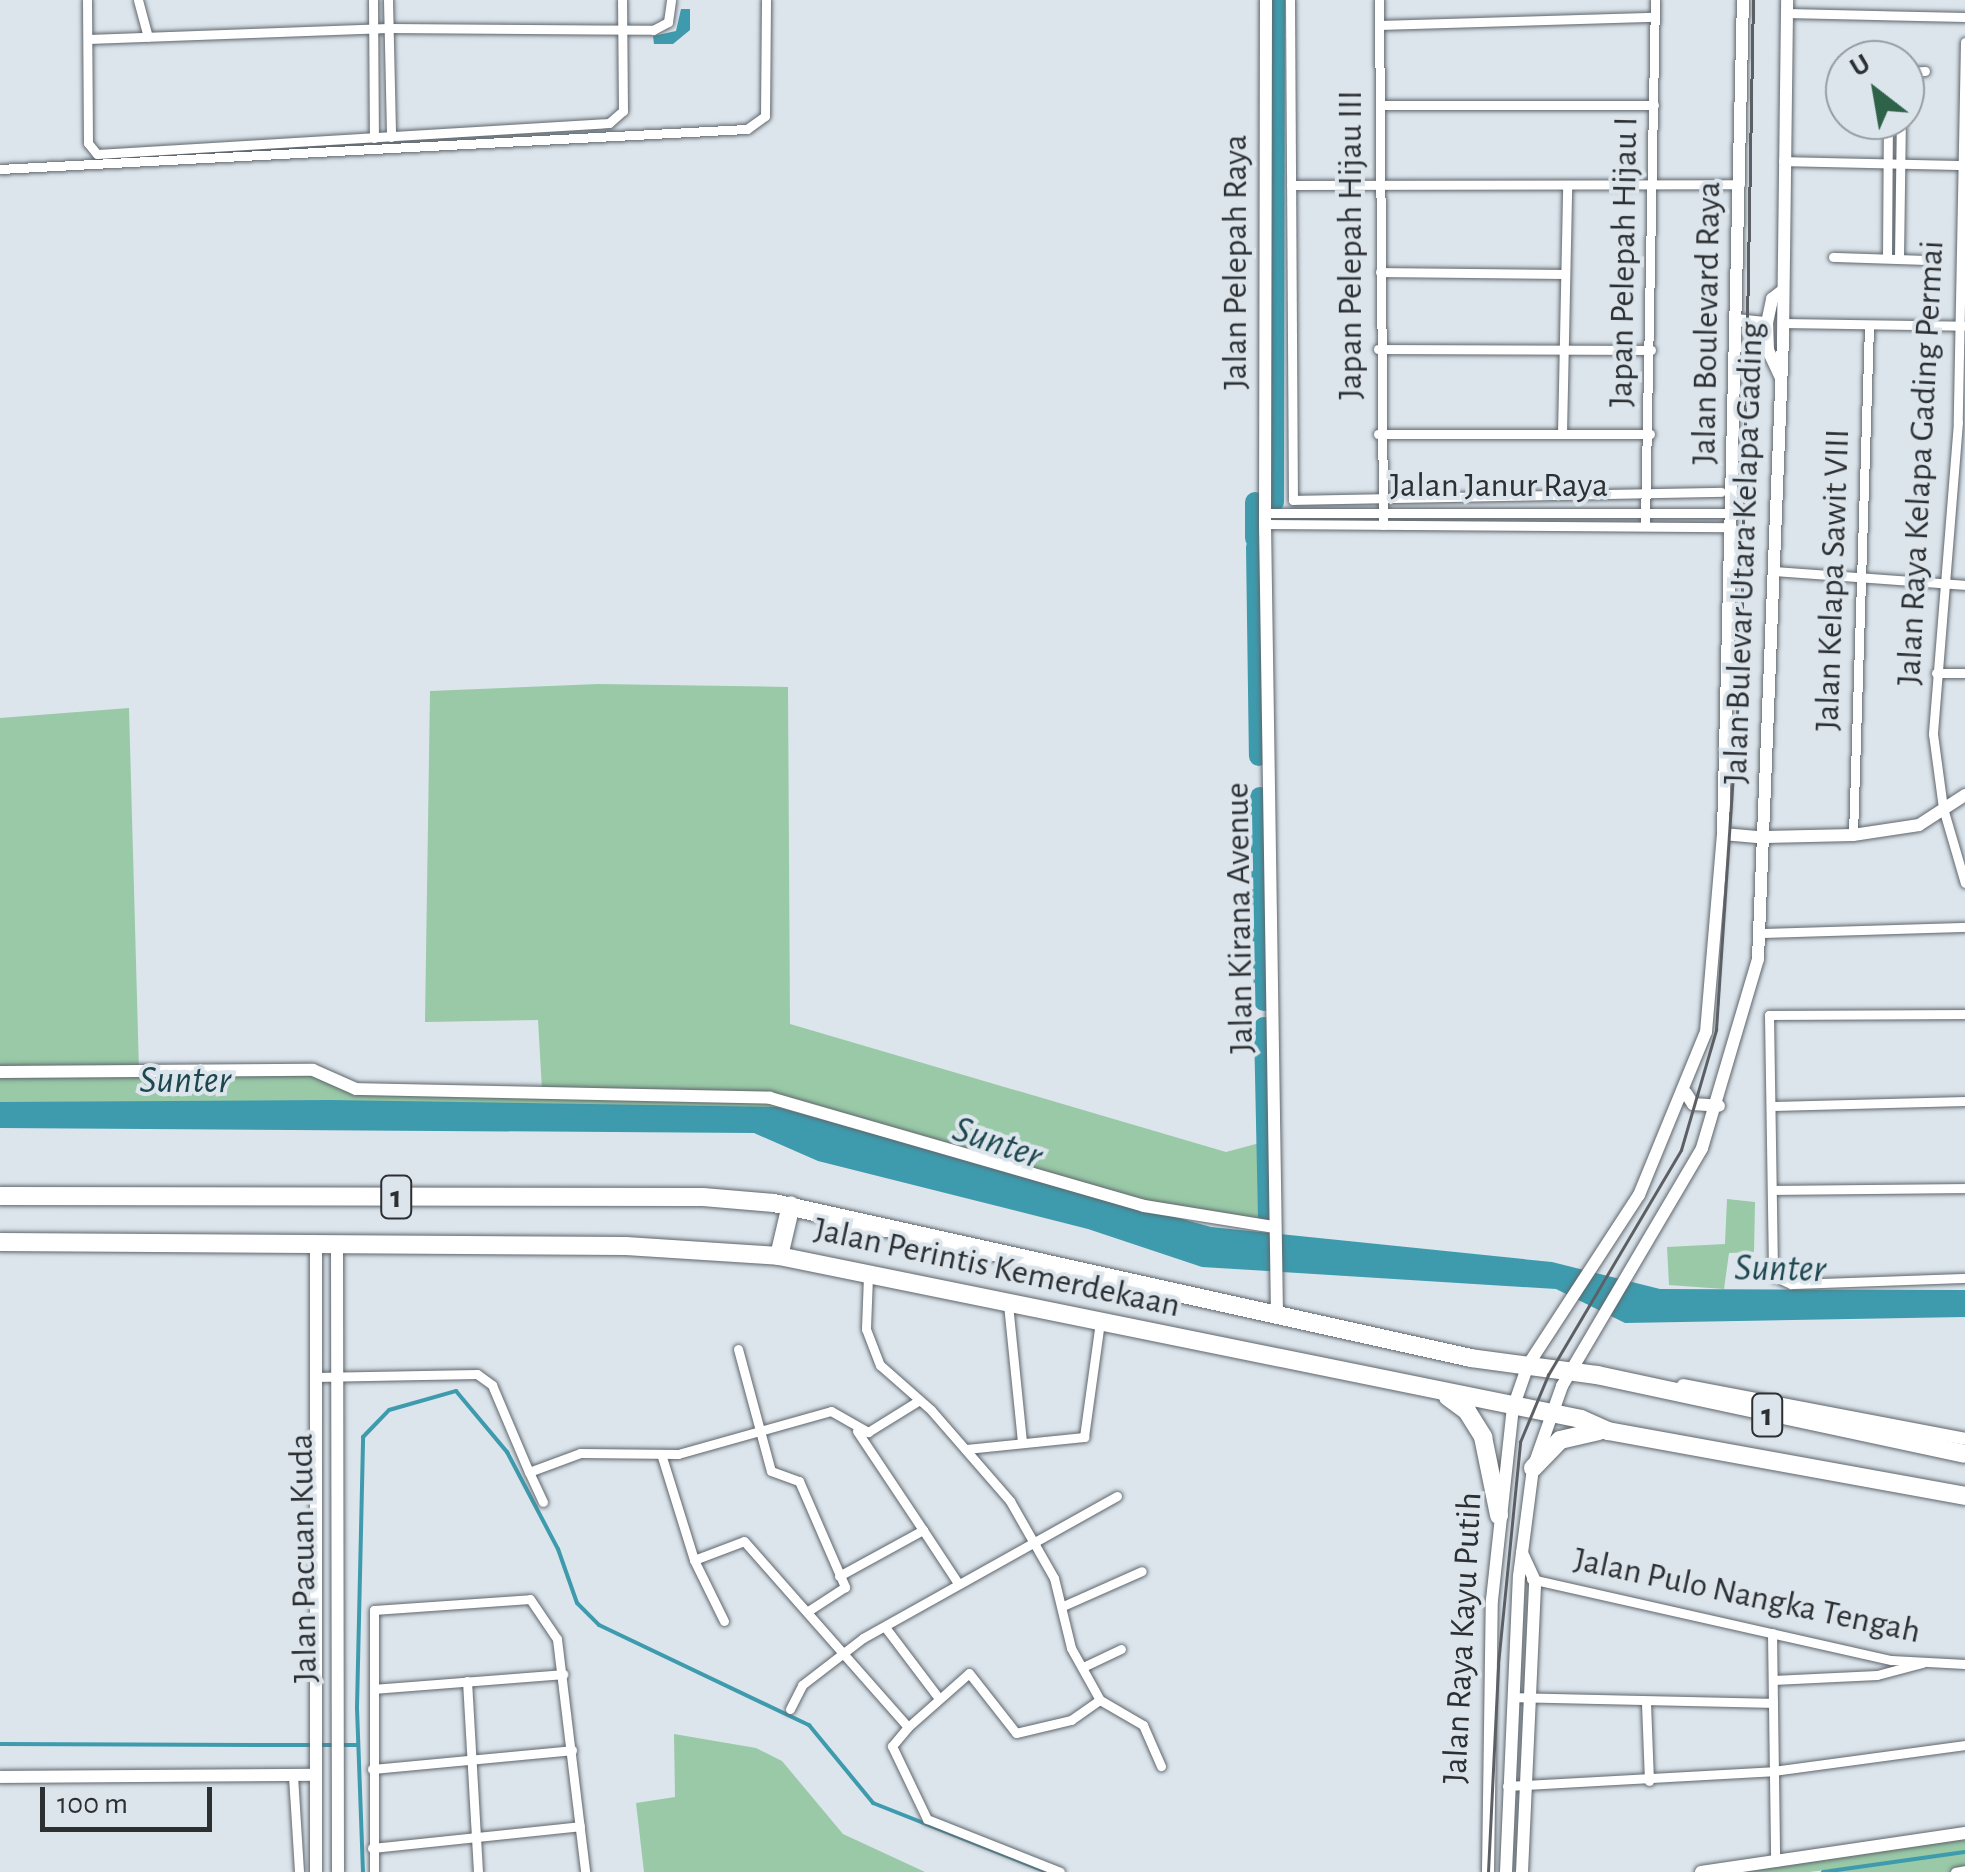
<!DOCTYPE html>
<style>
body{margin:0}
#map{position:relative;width:1965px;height:1872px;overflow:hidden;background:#dce5ec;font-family:"Alegreya Sans",sans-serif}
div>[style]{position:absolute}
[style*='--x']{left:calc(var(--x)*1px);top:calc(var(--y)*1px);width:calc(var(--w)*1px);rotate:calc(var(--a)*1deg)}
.green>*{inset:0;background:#99c9a7}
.water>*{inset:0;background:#3e9bad}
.stream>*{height:4px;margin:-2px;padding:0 2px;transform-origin:2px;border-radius:2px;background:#3e9bad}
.river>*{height:20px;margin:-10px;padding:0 10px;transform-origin:10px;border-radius:10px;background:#3e9bad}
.roads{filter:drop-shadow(0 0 2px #5f666c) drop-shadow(0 0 2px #5f666c)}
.street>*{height:9px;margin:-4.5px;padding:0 4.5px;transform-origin:4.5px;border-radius:4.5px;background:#fff}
.secondary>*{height:12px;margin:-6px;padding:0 6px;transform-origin:6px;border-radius:6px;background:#fff}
.highway>*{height:18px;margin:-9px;padding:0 9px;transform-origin:9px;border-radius:9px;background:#fff}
.tram>*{height:2.5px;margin:-1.25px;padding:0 1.25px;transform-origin:1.25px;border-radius:1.25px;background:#5c6065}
span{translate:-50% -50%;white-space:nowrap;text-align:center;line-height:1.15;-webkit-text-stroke:8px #dce5ec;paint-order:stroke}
.shield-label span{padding:2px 8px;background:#dce5ec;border:2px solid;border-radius:8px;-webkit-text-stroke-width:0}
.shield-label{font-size:32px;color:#2d3033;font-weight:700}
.street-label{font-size:35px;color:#2d3033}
.water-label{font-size:38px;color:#1d474f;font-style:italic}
.north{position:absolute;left:1825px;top:40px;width:100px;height:100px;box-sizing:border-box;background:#dce5ec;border:2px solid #969da2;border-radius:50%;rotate:329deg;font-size:28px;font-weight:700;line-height:40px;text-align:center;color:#2d3033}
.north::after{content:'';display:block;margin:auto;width:35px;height:45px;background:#2e6349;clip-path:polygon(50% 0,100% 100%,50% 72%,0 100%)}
.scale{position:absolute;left:40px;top:1787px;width:172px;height:45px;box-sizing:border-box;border:5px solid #2d3033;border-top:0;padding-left:12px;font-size:30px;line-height:35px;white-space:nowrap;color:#2d3033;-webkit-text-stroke:8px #dce5ec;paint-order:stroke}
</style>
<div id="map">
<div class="green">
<i style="clip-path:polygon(598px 684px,788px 687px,790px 1024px,1226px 1152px,1267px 1141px,1268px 1226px,1099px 1195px,777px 1107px,0 1102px,0 718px,129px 708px,139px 1071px,313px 1070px,345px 1086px,542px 1090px,538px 1020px,425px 1022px,430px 691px)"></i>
<i style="clip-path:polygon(1727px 1199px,1755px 1202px,1754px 1252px,1729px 1253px,1724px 1289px,1669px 1285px,1667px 1247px,1725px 1244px)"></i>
<i style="clip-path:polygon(674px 1734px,756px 1748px,782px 1761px,843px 1834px,925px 1872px,644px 1872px,636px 1803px,675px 1797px)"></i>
<i style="clip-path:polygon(1965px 1833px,1965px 1870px,1955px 1872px,1823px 1872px,1896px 1861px,1809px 1872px,1701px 1872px)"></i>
</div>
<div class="water">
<i style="clip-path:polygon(681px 9px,690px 9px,690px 30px,673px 44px,654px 44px,653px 36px,676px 31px)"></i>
<i style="clip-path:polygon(330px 1100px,777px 1107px,1211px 1227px,1552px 1262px,1660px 1289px,1965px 1290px,1965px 1317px,1625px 1323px,1556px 1289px,1202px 1267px,1088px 1229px,818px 1161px,754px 1133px,0 1128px,0 1102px)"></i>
</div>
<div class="stream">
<i style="--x:0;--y:1744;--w:310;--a:0.2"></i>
<i style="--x:320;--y:1745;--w:38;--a:0"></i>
<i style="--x:363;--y:1872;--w:165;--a:-92.1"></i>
<i style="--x:357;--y:1707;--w:270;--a:-88.7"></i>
<i style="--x:363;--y:1437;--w:37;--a:-46"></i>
<i style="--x:389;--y:1410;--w:70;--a:-15.8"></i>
<i style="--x:456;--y:1391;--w:80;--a:50.1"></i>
<i style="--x:507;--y:1452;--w:110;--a:62.3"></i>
<i style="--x:558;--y:1549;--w:57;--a:70.6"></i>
<i style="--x:577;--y:1603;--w:31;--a:45"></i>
<i style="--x:599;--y:1625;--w:233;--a:25.5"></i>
<i style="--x:809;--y:1725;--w:101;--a:50.6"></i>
<i style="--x:873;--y:1803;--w:187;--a:21.6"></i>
<i style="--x:1823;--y:1872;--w:143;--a:-8"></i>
</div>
<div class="river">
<i style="--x:1255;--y:502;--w:36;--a:90"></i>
<i style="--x:1274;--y:502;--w:502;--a:-89.89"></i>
<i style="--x:1256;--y:547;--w:209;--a:89.2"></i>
<i style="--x:1260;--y:797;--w:204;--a:88.9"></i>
<i style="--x:1264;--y:1027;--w:192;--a:88.8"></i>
</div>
<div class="roads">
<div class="street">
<i style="--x:87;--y:0;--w:143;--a:89.6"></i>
<i style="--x:88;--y:143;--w:14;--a:51"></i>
<i style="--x:97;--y:154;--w:513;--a:-3.46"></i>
<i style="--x:609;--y:123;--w:18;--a:-41"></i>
<i style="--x:623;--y:111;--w:111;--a:-90.5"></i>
<i style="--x:138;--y:0;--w:38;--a:75"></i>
<i style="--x:373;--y:0;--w:138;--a:89.6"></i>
<i style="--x:388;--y:0;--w:137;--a:88.7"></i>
<i style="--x:1290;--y:0;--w:500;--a:89.66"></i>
<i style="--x:1293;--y:500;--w:428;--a:-1.1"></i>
<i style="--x:1379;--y:0;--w:525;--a:89.56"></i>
<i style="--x:1786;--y:13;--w:179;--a:1.3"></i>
<i style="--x:1379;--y:25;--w:276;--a:-1.7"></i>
<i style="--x:88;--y:39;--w:300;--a:-2.1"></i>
<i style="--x:388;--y:28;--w:265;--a:0.4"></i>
<i style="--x:653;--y:30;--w:17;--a:-28"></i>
<i style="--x:668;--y:22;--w:22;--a:-82"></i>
<i style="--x:1965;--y:42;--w:380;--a:91.1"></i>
<i style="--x:1958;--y:422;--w:313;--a:94.6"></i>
<i style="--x:1933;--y:734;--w:75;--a:82.3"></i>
<i style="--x:1943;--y:808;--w:78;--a:73.7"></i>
<i style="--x:1905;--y:72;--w:20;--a:-3"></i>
<i style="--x:1837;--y:73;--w:8;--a:0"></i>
<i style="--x:1380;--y:105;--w:274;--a:0"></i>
<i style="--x:1783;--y:161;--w:182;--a:1.3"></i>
<i style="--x:0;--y:169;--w:748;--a:-3.07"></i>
<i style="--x:747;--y:129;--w:22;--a:-36"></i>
<i style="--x:765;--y:116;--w:116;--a:-89.5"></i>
<i style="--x:1291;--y:185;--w:449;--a:-0.1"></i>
<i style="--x:1833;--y:257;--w:89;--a:1.9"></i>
<i style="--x:1887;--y:258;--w:138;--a:-89.6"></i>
<i style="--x:1899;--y:258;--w:138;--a:-89.2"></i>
<i style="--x:1380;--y:272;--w:181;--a:0.6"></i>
<i style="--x:1783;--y:323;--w:182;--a:0.9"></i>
<i style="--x:1378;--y:349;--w:273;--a:0.2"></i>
<i style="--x:1378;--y:434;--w:272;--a:0"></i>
<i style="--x:1562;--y:434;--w:249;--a:-88.8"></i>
<i style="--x:1265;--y:513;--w:468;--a:0"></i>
<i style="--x:1265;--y:524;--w:467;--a:0.4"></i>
<i style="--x:1645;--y:525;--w:525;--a:-88.91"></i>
<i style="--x:1775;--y:571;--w:191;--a:4.2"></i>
<i style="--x:1936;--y:673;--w:29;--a:0"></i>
<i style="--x:1853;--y:835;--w:509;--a:-88.2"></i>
<i style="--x:1759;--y:933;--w:206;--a:-1.7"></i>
<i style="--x:1965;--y:1014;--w:196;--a:179.7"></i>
<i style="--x:1769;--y:1015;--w:261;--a:89.1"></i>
<i style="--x:1773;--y:1276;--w:20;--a:24"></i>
<i style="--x:1791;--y:1284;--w:174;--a:-2"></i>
<i style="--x:1773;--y:1106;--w:192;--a:-1.5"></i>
<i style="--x:1772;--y:1190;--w:193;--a:-0.6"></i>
<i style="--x:868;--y:1276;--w:53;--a:92.2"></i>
<i style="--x:866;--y:1329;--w:39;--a:69"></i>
<i style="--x:880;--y:1365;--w:68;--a:41.4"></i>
<i style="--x:931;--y:1410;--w:121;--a:49"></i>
<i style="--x:1010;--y:1501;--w:89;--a:60.3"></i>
<i style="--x:1054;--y:1578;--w:72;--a:76.3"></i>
<i style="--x:1071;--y:1648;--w:60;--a:60.9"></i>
<i style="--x:1100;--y:1700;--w:50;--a:30.2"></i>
<i style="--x:1143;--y:1725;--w:45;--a:66.3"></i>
<i style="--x:1008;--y:1304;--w:139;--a:84.2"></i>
<i style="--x:738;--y:1349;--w:126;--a:74.9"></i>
<i style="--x:771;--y:1471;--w:30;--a:20"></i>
<i style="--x:799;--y:1481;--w:116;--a:66.5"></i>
<i style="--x:845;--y:1587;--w:44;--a:147"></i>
<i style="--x:315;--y:1377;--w:162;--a:-1.1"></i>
<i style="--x:477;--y:1374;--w:19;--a:36"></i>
<i style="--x:492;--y:1385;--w:95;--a:67"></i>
<i style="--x:529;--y:1472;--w:54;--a:-20.4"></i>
<i style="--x:580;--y:1453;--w:98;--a:0.6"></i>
<i style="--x:678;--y:1454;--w:159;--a:-15.7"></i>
<i style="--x:831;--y:1411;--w:43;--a:29.6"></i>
<i style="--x:868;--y:1432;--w:59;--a:-31.8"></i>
<i style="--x:966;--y:1449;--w:119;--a:-5.8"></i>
<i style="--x:1084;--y:1437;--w:116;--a:-82.1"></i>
<i style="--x:662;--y:1457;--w:108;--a:72.7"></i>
<i style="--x:694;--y:1560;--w:68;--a:63.8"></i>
<i style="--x:529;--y:1472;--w:33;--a:65"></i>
<i style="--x:923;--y:1530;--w:64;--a:56.6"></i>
<i style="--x:694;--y:1560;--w:53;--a:-20.8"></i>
<i style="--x:744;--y:1541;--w:248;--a:48.6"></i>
<i style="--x:908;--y:1727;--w:81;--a:-41.5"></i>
<i style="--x:969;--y:1673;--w:76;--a:51.9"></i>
<i style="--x:1016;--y:1733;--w:57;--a:-13.3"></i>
<i style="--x:1071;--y:1720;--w:35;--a:-35"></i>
<i style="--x:839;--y:1576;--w:96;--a:-28.7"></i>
<i style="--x:923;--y:1530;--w:119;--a:-123.7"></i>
<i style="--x:1531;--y:1579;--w:369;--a:12.7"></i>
<i style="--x:1891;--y:1660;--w:74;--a:3.1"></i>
<i style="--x:1063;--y:1606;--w:86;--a:-23.9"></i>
<i style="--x:885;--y:1627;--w:88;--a:52.9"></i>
<i style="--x:1772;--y:1633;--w:229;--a:89.2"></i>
<i style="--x:1083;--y:1667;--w:42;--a:-25.3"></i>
<i style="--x:1773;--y:1680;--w:104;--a:-2.8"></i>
<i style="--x:1877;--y:1675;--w:47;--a:-14.9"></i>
<i style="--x:467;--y:1681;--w:191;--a:86.7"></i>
<i style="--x:374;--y:1689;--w:190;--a:-4.5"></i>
<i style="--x:1512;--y:1697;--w:261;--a:1.3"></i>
<i style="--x:1646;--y:1703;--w:78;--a:87.8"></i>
<i style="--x:790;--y:1709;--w:27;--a:-63"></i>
<i style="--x:802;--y:1685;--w:77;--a:-37.6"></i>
<i style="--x:863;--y:1638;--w:291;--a:-29.2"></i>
<i style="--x:908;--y:1727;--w:25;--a:130"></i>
<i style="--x:892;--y:1746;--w:81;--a:64.4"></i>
<i style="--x:927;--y:1819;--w:143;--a:21.7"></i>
<i style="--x:372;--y:1769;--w:201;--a:-5.4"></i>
<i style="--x:293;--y:1776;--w:96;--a:86.4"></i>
<i style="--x:1507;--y:1786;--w:266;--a:-3.2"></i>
<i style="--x:1773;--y:1771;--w:194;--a:-7.7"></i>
<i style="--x:372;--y:1848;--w:209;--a:-6"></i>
<i style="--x:374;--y:1872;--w:262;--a:-90"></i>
<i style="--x:374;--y:1610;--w:156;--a:-4"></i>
<i style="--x:530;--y:1599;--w:48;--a:56"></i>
<i style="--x:557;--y:1639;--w:235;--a:83.1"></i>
<i style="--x:1955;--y:1872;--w:10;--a:-11"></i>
</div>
<div class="secondary">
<i style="--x:1266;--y:0;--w:524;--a:90.11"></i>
<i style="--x:1265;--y:524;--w:786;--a:89.13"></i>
<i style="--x:1736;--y:320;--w:31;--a:6"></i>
<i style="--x:1781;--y:378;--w:31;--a:-115"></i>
<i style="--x:1768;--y:350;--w:27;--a:-92"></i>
<i style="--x:1767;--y:323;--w:25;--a:-78"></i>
<i style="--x:1772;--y:299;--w:13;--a:-39"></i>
<i style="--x:1723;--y:834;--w:34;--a:5"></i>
<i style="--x:1765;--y:837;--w:88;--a:-1.3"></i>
<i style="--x:1853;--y:835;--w:67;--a:-8.6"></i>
<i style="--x:1919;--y:825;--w:55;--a:-33.1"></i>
<i style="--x:0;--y:1072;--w:313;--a:-0.4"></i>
<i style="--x:313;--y:1070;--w:47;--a:23.8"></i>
<i style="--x:356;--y:1089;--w:414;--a:1.2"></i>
<i style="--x:770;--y:1098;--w:389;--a:16.1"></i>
<i style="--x:1144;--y:1206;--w:131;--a:9.2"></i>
<i style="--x:1686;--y:1093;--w:13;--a:58"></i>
<i style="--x:1693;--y:1104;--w:26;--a:4"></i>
<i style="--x:337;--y:1243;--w:629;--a:89.91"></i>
<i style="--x:316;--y:1244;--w:628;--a:90"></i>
<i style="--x:1683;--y:1385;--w:287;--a:10.8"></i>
<i style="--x:0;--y:1777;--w:314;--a:-0.4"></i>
<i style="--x:1488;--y:1872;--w:272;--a:-89.2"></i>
<i style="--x:1492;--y:1600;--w:193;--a:-83.8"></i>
<i style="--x:1513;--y:1408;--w:46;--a:-70.8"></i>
<i style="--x:1528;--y:1365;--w:203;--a:-56.9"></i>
<i style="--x:1639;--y:1195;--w:176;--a:-67.7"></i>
<i style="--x:1706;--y:1032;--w:199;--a:-85.1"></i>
<i style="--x:1723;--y:834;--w:834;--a:-88.63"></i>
<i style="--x:1506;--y:1872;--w:296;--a:-87.5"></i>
<i style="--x:1519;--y:1576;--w:109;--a:-82.6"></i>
<i style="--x:1533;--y:1468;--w:87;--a:-70.5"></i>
<i style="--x:1562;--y:1386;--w:276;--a:-59.5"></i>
<i style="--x:1702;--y:1148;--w:197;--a:-73.5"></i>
<i style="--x:1758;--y:959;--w:622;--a:-87.69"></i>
<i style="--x:1783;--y:338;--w:338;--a:-89.3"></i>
<i style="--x:1522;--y:1872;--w:291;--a:-87.4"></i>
<i style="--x:1535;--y:1581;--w:31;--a:-115"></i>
<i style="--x:1701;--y:1872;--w:267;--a:-8.4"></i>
</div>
<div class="highway">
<i style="--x:0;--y:1196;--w:703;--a:0.08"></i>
<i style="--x:703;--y:1197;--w:71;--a:4.8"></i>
<i style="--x:774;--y:1203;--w:714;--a:12.54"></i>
<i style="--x:1471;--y:1358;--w:127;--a:7.7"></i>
<i style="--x:1597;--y:1375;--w:376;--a:12.1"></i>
<i style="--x:0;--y:1242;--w:626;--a:0.37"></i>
<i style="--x:626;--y:1246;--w:153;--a:3.7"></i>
<i style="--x:779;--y:1256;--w:818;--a:11.49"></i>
<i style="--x:1581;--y:1419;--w:30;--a:24"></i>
<i style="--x:1608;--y:1431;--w:363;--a:10.3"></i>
<i style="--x:779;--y:1256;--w:52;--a:-76.8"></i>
<i style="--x:1448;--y:1397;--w:24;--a:36"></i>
<i style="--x:1467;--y:1411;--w:31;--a:58"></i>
<i style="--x:1483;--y:1437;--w:80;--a:78.4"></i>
<i style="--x:1533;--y:1468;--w:39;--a:-46"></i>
<i style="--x:1560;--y:1440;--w:39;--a:-13"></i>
</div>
</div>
<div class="tram">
<i style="--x:1488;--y:1872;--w:208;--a:-87.2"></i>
<i style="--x:1498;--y:1664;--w:223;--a:-84.3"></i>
<i style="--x:1520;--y:1442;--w:73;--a:-67.3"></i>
<i style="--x:1548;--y:1375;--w:261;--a:-59.4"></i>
<i style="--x:1681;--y:1150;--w:125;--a:-73.7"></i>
<i style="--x:1716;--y:1030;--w:379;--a:-86.2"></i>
<i style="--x:1741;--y:652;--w:652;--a:-88.95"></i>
</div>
<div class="shield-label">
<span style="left:396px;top:1197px">1</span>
<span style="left:1767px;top:1415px">1</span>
</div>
<div class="street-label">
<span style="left:1351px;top:245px;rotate:-90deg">Japan Pelepah Hijau III</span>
<span style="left:1236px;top:262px;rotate:-90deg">Jalan Pelepah Raya</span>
<span style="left:1624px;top:262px;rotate:-89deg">Japan Pelepah Hijau I</span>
<span style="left:1707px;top:323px;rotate:-89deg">Jalan Boulevard Raya</span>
<span style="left:1921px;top:463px;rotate:-87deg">Jalan Raya Kelapa Gading Permai</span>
<span style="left:1499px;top:486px">Jalan Janur Raya</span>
<span style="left:1744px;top:553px;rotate:-88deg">Jalan Bulevar Utara Kelapa Gading</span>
<span style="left:1833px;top:580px;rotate:-88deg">Jalan Kelapa Sawit VIII</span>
<span style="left:1240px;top:918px;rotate:-91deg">Jalan Kirana Avenue</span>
<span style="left:997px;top:1268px;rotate:12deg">Jalan Perintis Kemerdekaan</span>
<span style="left:304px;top:1558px;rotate:-91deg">Jalan Pacuan Kuda</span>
<span style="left:1747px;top:1596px;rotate:12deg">Jalan Pulo Nangka Tengah</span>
<span style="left:1463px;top:1638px;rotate:-87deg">Jalan Raya Kayu Putih</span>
</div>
<div class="water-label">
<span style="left:185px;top:1082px">Sunter</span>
<span style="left:997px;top:1144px;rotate:19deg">Sunter</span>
<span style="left:1780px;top:1270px;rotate:1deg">Sunter</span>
</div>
<div class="north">U</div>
<div class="scale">100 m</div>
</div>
